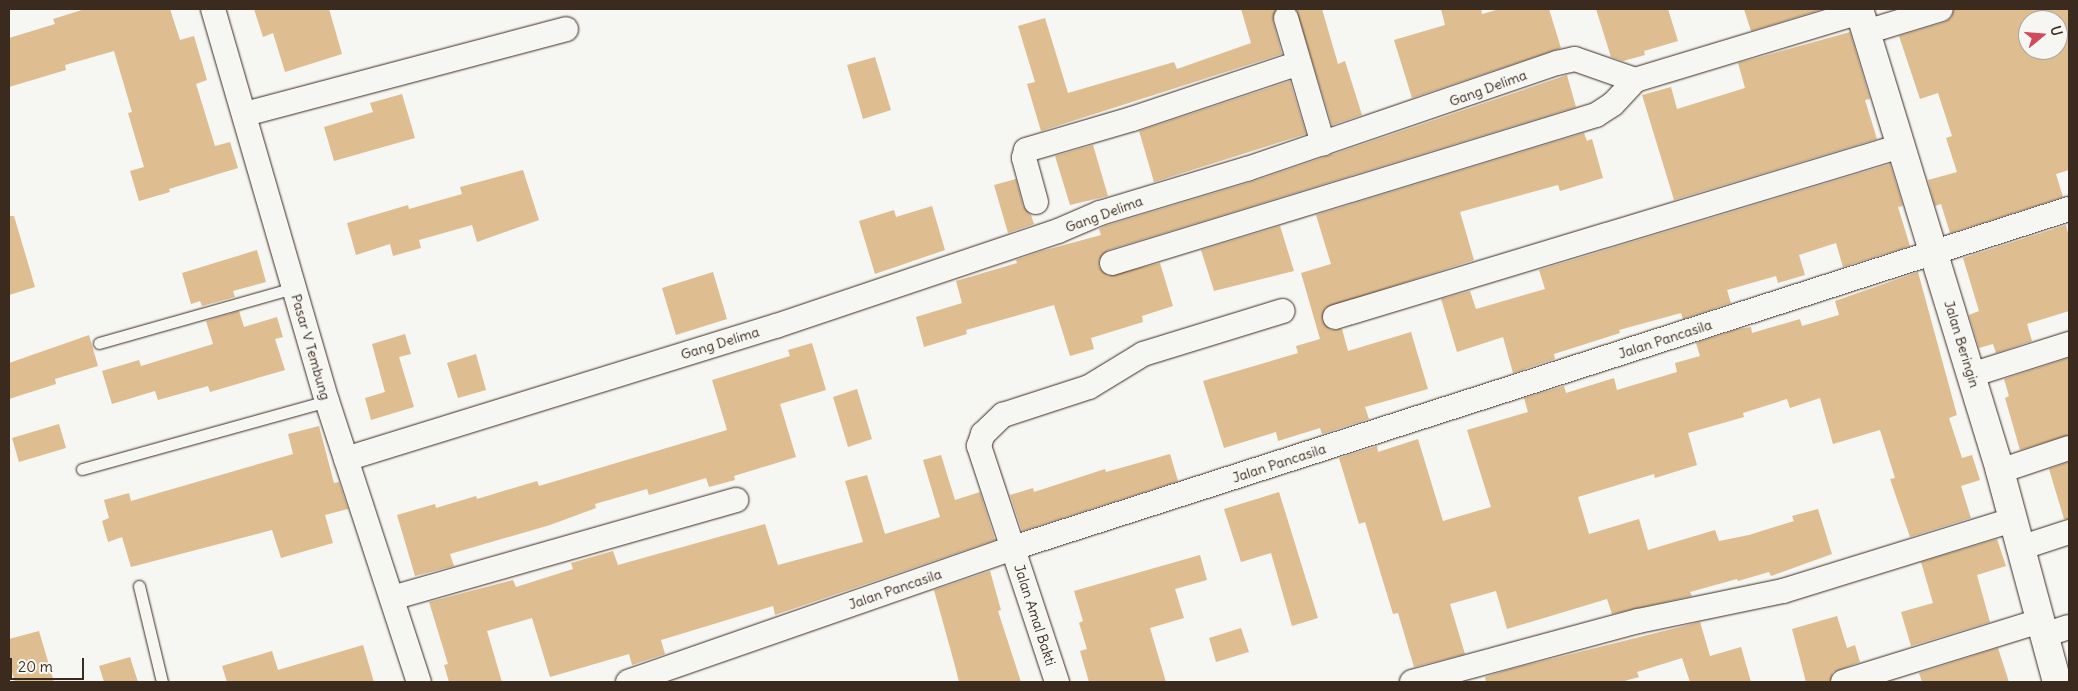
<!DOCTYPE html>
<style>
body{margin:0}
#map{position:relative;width:2078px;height:691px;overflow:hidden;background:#f6f6f2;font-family:Delius,sans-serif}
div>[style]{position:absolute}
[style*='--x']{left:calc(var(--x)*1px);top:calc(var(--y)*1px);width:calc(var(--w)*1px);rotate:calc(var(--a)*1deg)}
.building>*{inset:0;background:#debd90}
.roads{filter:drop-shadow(0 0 1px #3b2a1e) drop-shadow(0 0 1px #3b2a1e)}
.service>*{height:11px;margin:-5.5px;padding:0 5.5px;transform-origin:5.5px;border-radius:5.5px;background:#f6f6f2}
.minor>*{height:24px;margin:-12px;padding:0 12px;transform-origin:12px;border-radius:12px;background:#f6f6f2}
.tertiary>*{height:28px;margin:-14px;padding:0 14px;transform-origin:14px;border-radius:14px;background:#f6f6f2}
span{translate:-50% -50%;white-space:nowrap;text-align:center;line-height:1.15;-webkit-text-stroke:4px #f6f6f2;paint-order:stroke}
.street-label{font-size:14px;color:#3b2a1e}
.frame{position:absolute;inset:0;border:10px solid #3b2a1e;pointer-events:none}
.north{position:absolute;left:2018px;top:10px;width:50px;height:50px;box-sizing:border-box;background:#f6f6f2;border:1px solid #aba49d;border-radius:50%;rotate:73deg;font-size:14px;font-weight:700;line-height:20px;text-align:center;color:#3b2a1e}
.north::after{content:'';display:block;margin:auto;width:18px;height:22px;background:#d1495b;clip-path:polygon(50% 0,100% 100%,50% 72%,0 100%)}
.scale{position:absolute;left:10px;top:658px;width:74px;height:22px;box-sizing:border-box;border:2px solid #3b2a1e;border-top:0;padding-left:6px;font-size:15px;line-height:18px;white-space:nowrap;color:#3b2a1e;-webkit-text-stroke:4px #f6f6f2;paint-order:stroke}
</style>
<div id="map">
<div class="building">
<i style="clip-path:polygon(85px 9px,170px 9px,180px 40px,194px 36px,207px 80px,196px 84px,215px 146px,230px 142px,238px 168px,169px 189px,170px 192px,139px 201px,130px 171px,144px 167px,128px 113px,132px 112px,114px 51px,65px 65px,66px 70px,9px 87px,9px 38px,55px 24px,53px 19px)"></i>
<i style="clip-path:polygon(254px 9px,329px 9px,342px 54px,285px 72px,273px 33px,263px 37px)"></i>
<i style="clip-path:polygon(1241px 9px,1276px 9px,1273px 21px,1282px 54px,1041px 131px,1027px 84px,1035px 82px,1018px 26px,1045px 18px,1068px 93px,1174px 62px,1177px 69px,1251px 43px)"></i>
<i style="clip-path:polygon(1296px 9px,1322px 9px,1338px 64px,1345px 61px,1362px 115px,1332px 125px)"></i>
<i style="clip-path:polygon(1441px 9px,1481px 9px,1482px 14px,1500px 9px,1549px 9px,1561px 48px,1412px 98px,1394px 40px,1445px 25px)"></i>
<i style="clip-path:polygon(1596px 9px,1668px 9px,1678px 41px,1644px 51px,1645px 55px,1623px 61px,1611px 57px)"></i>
<i style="clip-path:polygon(1744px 9px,1823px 9px,1751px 31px)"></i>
<i style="clip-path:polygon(evenodd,1954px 9px,2069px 9px,2069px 170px,2056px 174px,2063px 197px,1950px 233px,1941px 204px,1935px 206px,1928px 180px,1957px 172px,1946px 138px,1952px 136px,1938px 93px,1920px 99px,1899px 36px,1945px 22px,1951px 18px,1954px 9px,2028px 20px,2058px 20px,2058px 50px,2028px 50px,2028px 20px)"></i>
<i style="clip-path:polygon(1850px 32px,1870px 99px,1865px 100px,1877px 139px,1674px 200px,1642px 95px,1671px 87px,1677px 109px,1745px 88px,1738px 63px)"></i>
<i style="clip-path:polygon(875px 57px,891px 110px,863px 119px,847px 65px)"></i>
<i style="clip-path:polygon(1567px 75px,1576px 107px,1108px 250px,1099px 260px,1099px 267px,1108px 276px,1160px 263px,1173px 306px,1142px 316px,1143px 322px,1091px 338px,1094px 349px,1070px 356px,1054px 305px,966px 330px,967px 334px,924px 347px,916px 317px,962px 303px,956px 281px,1017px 263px,1016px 260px,1042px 251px,1101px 235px,1099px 229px,1105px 226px,1251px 182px)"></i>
<i style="clip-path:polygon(1290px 81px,1306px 134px,1154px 182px,1139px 131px)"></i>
<i style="clip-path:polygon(402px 94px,415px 138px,334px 161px,324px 127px,373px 112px,370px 103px)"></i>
<i style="clip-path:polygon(1584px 133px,1587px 141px,1592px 139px,1603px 178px,1560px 191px,1558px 185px,1460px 212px,1474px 260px,1325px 308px,1322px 321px,1331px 330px,1342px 329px,1348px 351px,1411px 332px,1428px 389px,1365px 407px,1369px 419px,1322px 434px,1320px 428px,1278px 441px,1276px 432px,1224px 448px,1203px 381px,1298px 353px,1296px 346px,1320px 339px,1301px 273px,1331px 264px,1316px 215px)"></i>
<i style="clip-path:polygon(1093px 145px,1108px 196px,1070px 205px,1055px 156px)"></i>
<i style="clip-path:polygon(1890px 164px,1903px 206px,1898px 207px,1910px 246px,1843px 267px,1836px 243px,1799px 255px,1805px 275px,1778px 283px,1776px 276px,1727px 290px,1731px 303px,1683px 319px,1681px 313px,1619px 330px,1620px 333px,1554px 354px,1555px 359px,1513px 373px,1503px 337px,1457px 352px,1441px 299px,1470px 291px,1476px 309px,1545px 289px,1539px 270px)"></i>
<i style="clip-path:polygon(523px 170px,539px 220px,477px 242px,472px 225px,419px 240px,421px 248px,393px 256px,390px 244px,356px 255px,347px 223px,408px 205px,409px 209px,462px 194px,460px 187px)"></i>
<i style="clip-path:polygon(1016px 179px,1023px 206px,1031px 215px,1034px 224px,1008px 233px,994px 185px)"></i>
<i style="clip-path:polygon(932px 206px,945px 250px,875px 274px,859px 221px,894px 210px,896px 217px)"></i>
<i style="clip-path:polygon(9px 216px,14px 216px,35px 287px,9px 295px)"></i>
<i style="clip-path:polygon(2066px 225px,2069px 237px,2069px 311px,2027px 324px,2032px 341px,1996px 353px,1993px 344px,1979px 348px,1969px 315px,1979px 311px,1963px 258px)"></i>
<i style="clip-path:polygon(1280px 226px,1294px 271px,1214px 291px,1201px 250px)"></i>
<i style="clip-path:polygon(257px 250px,266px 282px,233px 291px,235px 297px,202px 306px,200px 301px,191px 304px,182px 273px)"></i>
<i style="clip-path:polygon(713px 272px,727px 319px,676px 335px,662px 288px)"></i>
<i style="clip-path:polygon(1918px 272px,1957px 415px,1949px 418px,1962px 458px,1972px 455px,1980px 480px,1961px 486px,1971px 518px,1910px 537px,1890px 479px,1895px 478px,1880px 430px,1833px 444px,1820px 398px,1790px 408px,1787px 399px,1743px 413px,1744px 417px,1688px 433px,1697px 465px,1655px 478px,1654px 474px,1578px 497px,1589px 534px,1639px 519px,1648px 550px,1715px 530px,1719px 541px,1749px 535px,1794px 521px,1792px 516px,1818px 509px,1832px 554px,1771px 576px,1769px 572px,1738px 581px,1737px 579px,1690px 592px,1692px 596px,1612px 614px,1607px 599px,1507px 629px,1496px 591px,1450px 604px,1465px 654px,1414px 667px,1398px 613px,1393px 614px,1365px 522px,1359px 524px,1339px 458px,1377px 446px,1378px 452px,1418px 439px,1443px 521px,1491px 507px,1467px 430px,1528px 412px,1524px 398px,1564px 386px,1566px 393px,1614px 378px,1617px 390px,1677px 372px,1675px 363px,1700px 356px,1696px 343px,1739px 329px,1751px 327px,1752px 333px,1800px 319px,1802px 326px,1839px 315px,1835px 301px)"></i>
<i style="clip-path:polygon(239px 311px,244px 327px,277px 317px,283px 337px,275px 339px,285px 370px,210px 392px,208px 386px,158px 400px,155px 391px,112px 404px,102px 371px,139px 360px,141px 366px,213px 344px,206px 321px)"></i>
<i style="clip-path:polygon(405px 334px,411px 354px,399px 357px,414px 407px,371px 420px,365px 398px,385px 392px,372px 344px)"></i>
<i style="clip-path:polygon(89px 335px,98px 366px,55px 379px,56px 384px,9px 399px,9px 363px)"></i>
<i style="clip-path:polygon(812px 343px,826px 390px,780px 404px,796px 457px,734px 476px,735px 480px,709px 487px,706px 478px,649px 495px,647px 489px,595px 504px,596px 508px,550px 525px,450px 554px,454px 566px,415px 576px,397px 515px,435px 504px,436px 508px,476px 496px,477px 499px,537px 481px,539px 486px,727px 430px,712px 380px,790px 356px,788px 350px)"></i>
<i style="clip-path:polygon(476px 354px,486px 390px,458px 398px,447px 363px)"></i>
<i style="clip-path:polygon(2069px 358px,2069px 435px,2020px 450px,2005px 398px,2009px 396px,2004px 379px)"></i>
<i style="clip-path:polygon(857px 389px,872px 439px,848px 447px,833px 397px)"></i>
<i style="clip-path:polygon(59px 424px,66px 448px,19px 462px,12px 438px)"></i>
<i style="clip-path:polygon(319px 426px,334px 483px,339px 482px,348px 509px,325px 515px,333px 543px,281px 558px,272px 530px,131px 567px,122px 537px,108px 542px,102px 521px,109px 518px,104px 500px,129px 493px,131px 501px,293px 454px,288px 434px)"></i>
<i style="clip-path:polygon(1170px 454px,1178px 481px,1022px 531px,1010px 495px,1033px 488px,1034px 492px,1105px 469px,1106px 472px)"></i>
<i style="clip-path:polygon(941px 455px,955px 500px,980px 492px,995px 540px,775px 615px,773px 606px,661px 640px,665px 654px,632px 665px,629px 654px,550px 677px,532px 618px,487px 631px,502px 682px,449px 682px,444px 665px,448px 664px,429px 602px,513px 580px,516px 587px,573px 569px,571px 563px,613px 551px,618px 565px,765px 524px,778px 565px,863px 542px,845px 481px,867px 475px,885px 534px,940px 517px,923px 460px)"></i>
<i style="clip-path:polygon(2069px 462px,2069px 519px,2064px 519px,2049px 469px)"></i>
<i style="clip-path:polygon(1279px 492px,1318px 618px,1292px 626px,1271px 553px,1241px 562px,1224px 509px)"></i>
<i style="clip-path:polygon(1997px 539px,2006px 566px,1977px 575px,1990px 622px,1911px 646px,1901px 612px,1933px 603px,1921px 562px)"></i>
<i style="clip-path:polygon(1200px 555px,1207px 580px,1175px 589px,1184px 618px,1150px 628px,1166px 682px,1089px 682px,1080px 651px,1087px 649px,1079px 623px,1083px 621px,1074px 591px)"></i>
<i style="clip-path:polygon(990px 571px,1001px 610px,998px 611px,1021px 682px,959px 682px,955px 666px,934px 590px)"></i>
<i style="clip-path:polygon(1837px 616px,1847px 648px,1855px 645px,1860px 662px,1833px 672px,1830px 682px,1806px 682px,1792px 629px)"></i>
<i style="clip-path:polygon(1700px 622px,1710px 656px,1741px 647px,1751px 682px,1690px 682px,1682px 658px,1637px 672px,1639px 677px,1621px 682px,1486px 682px,1485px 677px,1511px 669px)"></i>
<i style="clip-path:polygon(1241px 628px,1249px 652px,1216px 662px,1209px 638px)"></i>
<i style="clip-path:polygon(39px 631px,54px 682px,15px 682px,9px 662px,9px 639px)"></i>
<i style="clip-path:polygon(363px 645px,374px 682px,227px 682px,222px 666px,272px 651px,278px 670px)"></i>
<i style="clip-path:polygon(1998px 648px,2009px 682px,1922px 682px,1919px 673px)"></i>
<i style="clip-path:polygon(130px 657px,138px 682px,104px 682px,99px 666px)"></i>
</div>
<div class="roads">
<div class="service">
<i style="--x:99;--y:343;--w:203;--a:-15.8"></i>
<i style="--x:82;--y:469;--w:254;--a:-15.5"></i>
<i style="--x:139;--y:586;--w:99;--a:76.5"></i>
</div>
<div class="minor">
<i style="--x:213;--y:9;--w:408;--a:73.8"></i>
<i style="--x:327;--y:401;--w:296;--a:71.9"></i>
<i style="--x:1286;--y:18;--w:131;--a:73.6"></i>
<i style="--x:1866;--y:32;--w:78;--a:-17"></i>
<i style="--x:245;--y:114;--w:332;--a:-14.8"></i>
<i style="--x:1036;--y:202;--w:46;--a:-105.3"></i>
<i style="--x:1024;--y:158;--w:8;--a:-76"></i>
<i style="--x:1026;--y:150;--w:110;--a:-16.3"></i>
<i style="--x:1132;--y:119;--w:176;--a:-18.5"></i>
<i style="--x:1112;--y:263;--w:506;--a:-17"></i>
<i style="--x:1596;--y:115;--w:20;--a:-33"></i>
<i style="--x:1613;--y:104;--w:33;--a:-47"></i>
<i style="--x:1335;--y:317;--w:591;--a:-16.81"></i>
<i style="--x:1971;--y:375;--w:103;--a:-17.6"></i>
<i style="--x:346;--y:459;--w:450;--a:-17.2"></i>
<i style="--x:776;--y:326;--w:298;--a:-18.6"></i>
<i style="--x:1058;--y:231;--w:46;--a:-23.2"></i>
<i style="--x:1100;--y:213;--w:153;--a:-16.7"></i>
<i style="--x:1247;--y:169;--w:328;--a:-18.9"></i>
<i style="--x:1557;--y:63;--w:18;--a:-13"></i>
<i style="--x:1575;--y:59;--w:64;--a:19.3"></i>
<i style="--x:1635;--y:80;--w:235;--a:-16.8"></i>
<i style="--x:2000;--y:471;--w:73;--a:-18.4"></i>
<i style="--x:2020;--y:548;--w:52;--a:-18.1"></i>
<i style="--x:392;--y:598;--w:358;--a:-15.9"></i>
<i style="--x:2044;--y:635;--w:26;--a:-18"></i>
<i style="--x:628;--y:682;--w:408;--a:-19.2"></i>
<i style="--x:1013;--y:548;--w:1109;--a:-17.8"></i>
<i style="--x:1057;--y:682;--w:249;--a:-108.3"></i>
<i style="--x:979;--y:446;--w:13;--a:-72"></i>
<i style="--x:983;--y:434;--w:28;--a:-44"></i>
<i style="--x:1003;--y:415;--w:90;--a:-18"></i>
<i style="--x:1089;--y:387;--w:63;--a:-31.4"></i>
<i style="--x:1143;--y:354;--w:146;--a:-17.1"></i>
<i style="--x:1412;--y:682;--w:234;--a:-15.1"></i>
<i style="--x:1638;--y:621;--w:148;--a:-11.7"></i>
<i style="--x:1783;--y:591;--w:240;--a:-17.2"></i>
<i style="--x:1843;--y:682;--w:206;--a:-17.2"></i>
</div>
<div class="tertiary">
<i style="--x:1859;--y:9;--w:483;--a:73"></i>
<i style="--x:2000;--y:471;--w:219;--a:74.9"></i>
</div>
</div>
<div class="street-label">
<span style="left:1488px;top:88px;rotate:-20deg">Gang Delima</span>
<span style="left:1104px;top:214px;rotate:-20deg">Gang Delima</span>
<span style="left:1665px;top:339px;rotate:-18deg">Jalan Pancasila</span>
<span style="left:720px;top:343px;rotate:-17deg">Gang Delima</span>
<span style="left:1962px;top:344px;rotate:73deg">Jalan Beringin</span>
<span style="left:311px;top:347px;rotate:74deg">Pasar V Tembung</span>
<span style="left:1279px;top:463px;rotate:-18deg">Jalan Pancasila</span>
<span style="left:895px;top:589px;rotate:-19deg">Jalan Pancasila</span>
<span style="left:1035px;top:615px;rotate:72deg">Jalan Amal Bakti</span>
</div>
<div class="frame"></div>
<div class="north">U</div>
<div class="scale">20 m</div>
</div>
